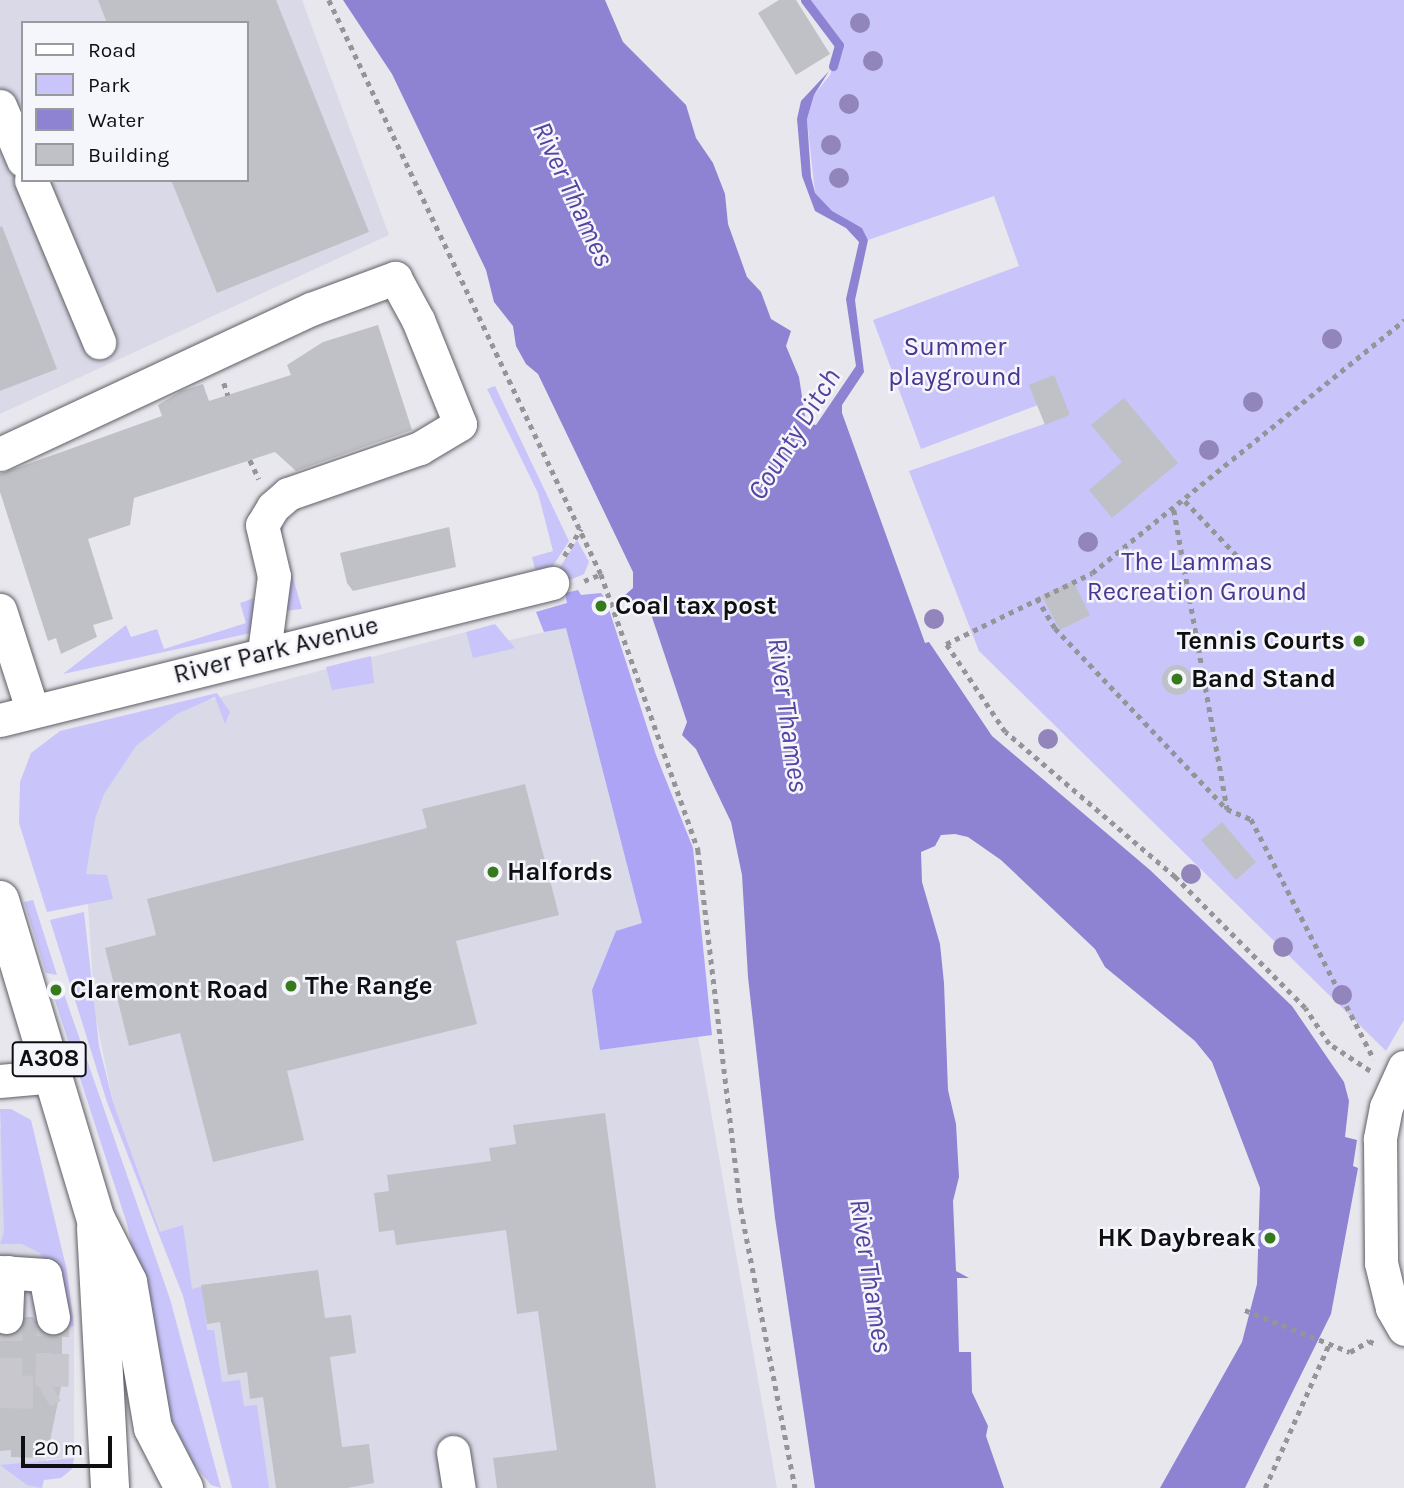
<!DOCTYPE html>
<html>
<head>
<meta charset="utf-8">
<style>
	body { margin:0 }
	#map { position:relative; width:1404px; height:1488px; overflow:hidden; background:#e8e7ee; font-family:Karla,sans-serif }
	div>[style] { position:absolute }
	[style*='--x'] { left:calc(var(--x)*1px); top:calc(var(--y)*1px); width:calc(var(--w)*1px); rotate:calc(var(--a)*1deg) }
	.built>* { inset:0; background:#dad9e7 }
	.green>* { inset:0; background:#c9c4fa }
	.forest>* { inset:0; background:#ada4f6 }
	.water>* { inset:0; background:#8d83d2 }
	.stream>* { height:9px; margin:-4.5px; padding:0 4.5px; transform-origin:4.5px; border-radius:4.5px; background:#8d83d2 }
	.building>* { inset:0; background:#c0c0c7 }
	.round { border-radius:50% }
	.minor-tunnel>* { height:33px; margin-top:-16.5px; transform-origin:0; background:repeating-linear-gradient(90deg,#c7c7cd 0 33px,transparent 0 50px) }
	.path>* { height:4.5px; margin-top:-2.25px; transform-origin:0; background:repeating-linear-gradient(90deg,#949499 0 5px,transparent 0 10px) }
	.roads { filter:drop-shadow(0 0 2px #5f5f65) drop-shadow(0 0 2px #5f5f65) }
	.minor>* { height:33px; margin:-16.5px; padding:0 16.5px; transform-origin:16.5px; border-radius:16.5px; background:#fff }
	.major>* { height:38px; margin:-19px; padding:0 19px; transform-origin:19px; border-radius:19px; background:#fff }
	.trees>* { width:20px; height:20px; margin:-10px; border-radius:50%; background:#9185bb }
	.dots>* { width:19px; height:19px; translate:-50% -50%; box-sizing:border-box; border:4px solid #f5f5fc; border-radius:50% }
	span { translate:-50% -50%; white-space:nowrap; text-align:center; line-height:1.15; -webkit-text-stroke:5px #f5f5fc; paint-order:stroke }
	.shield-label span { padding:2px 5px; background:#f5f5fc; border:2px solid; border-radius:5px; -webkit-text-stroke-width:0 }
	.shield-label { font-size:24px; color:#0f0f11; font-weight:700 }
	.park-label { font-size:26px; color:#4a3592 }
	.poi-label { font-size:26px; color:#0f0f11; font-weight:700 }
	.left { translate:0 -50%; text-align:left }
	.right { translate:-100% -50%; text-align:right }
	.street-label { font-size:26px; color:#0f0f11 }
	.water-label { font-size:28px; color:#5642a1; font-style:italic }
	.legend { position:absolute; left:21px; top:21px; width:228px; height:161px; box-sizing:border-box; background:#f5f5fc; border:2px solid #99999e; margin:0; padding:9px 12px; list-style:none; font-size:21px; color:#0f0f11 }
	.legend li { display:flex; align-items:center; gap:14px; height:35px }
	.legend b { width:35px; border:2px solid #99999e }
	.scale { position:absolute; left:21px; top:1436px; width:91px; height:32px; box-sizing:border-box; border:4px solid #0f0f11; border-top:0; padding-left:9px; font-size:21px; line-height:24px; white-space:nowrap; color:#0f0f11; -webkit-text-stroke:5px #f5f5fc; paint-order:stroke }
</style>
</head>
<body>
<div id="map">
	<div class="built">
		<div style="clip-path:polygon(evenodd,0 0,302px 0,389px 235px,0 414px,0 0,23px 23px,247px 23px,247px 180px,23px 180px,23px 23px)"></div>
		<div style="clip-path:polygon(566px 627px,642px 923px,600px 1050px,698px 1037px,777px 1488px,265px 1488px,160px 1232px,113px 1102px,95px 1014px,86px 874px,47px 743px,466px 632px,471px 649px)"></div>
		<div style="clip-path:polygon(0 1128px,9px 1134px,74px 1326px,74px 1458px,46px 1459px,42px 1488px,0 1488px)"></div>
	</div>
	<div class="green">
		<div style="clip-path:polygon(806px 0,1404px 0,1404px 1020px,1386px 1051px,979px 651px,909px 471px,1070px 415px,1038px 405px,921px 449px,873px 320px,1019px 266px,994px 196px,868px 240px,862px 228px,830px 211px,815px 193px,807px 119px,814px 95px,830px 75px,839px 45px)"></div>
		<div style="clip-path:polygon(495px 386px,569px 541px,551px 569px,536px 573px,532px 557px,553px 551px,538px 493px,487px 389px)"></div>
		<div style="clip-path:polygon(283px 520px,282px 540px,302px 609px,285px 611px,278px 531px)"></div>
		<div style="clip-path:polygon(577px 540px,589px 562px,584px 574px,563px 583px,559px 569px)"></div>
		<div style="clip-path:polygon(254px 598px,251px 633px,63px 674px,126px 625px,131px 637px,157px 629px,164px 649px,246px 623px,240px 603px)"></div>
		<div style="clip-path:polygon(495px 624px,515px 648px,473px 658px,466px 632px)"></div>
		<div style="clip-path:polygon(371px 656px,374px 683px,332px 690px,326px 667px)"></div>
		<div style="clip-path:polygon(217px 693px,230px 712px,225px 724px,215px 697px,177px 714px,136px 746px,104px 794px,95px 819px,86px 874px,107px 875px,113px 899px,47px 912px,19px 823px,20px 782px,31px 753px,60px 731px)"></div>
		<div style="clip-path:polygon(33px 900px,57px 975px,46px 973px,24px 902px)"></div>
		<div style="clip-path:polygon(84px 912px,99px 1046px,113px 1102px,160px 1232px,183px 1225px,192px 1289px,215px 1283px,203px 1296px,207px 1330px,214px 1330px,222px 1382px,240px 1380px,244px 1406px,257px 1405px,269px 1488px,232px 1488px,183px 1296px,107px 1102px,50px 920px)"></div>
		<div style="clip-path:polygon(62px 988px,170px 1299px,221px 1488px,211px 1485px,193px 1463px,170px 1417px,127px 1224px,53px 994px)"></div>
		<div style="clip-path:polygon(0 1109px,11px 1109px,31px 1120px,67px 1271px,74px 1326px,70px 1327px,40px 1253px,22px 1244px,0 1244px,4px 1232px)"></div>
		<div style="clip-path:polygon(74px 1458px,72px 1469px,61px 1478px,44px 1480px,42px 1488px,27px 1485px,0 1465px)"></div>
	</div>
	<div class="forest">
		<div style="clip-path:polygon(578px 590px,581px 595px,601px 593px,606px 600px,656px 755px,693px 848px,712px 1035px,600px 1050px,592px 990px,616px 931px,642px 923px,566px 628px,544px 632px,536px 612px,567px 603px,565px 593px)"></div>
	</div>
	<div class="water">
		<div style="clip-path:polygon(343px 0,605px 0,623px 42px,686px 105px,696px 138px,713px 163px,725px 194px,728px 224px,747px 277px,761px 292px,771px 319px,791px 331px,786px 346px,799px 377px,806px 423px,816px 425px,856px 366px,846px 299px,859px 242px,846px 228px,815px 211px,802px 176px,797px 119px,801px 101px,830px 70px,837px 48px,801px 0,822px 16px,839px 45px,839px 55px,814px 95px,807px 119px,811px 177px,815px 193px,832px 211px,862px 228px,868px 240px,855px 300px,864px 372px,842px 405px,842px 413px,925px 643px,929px 642px,992px 736px,1150px 870px,1292px 1006px,1344px 1082px,1349px 1101px,1345px 1137px,1357px 1140px,1353px 1166px,1358px 1168px,1331px 1314px,1245px 1488px,1160px 1488px,1242px 1342px,1257px 1284px,1260px 1188px,1212px 1062px,1195px 1041px,1105px 967px,1095px 949px,1001px 860px,968px 837px,955px 834px,941px 835px,935px 846px,921px 852px,922px 882px,940px 944px,944px 983px,948px 1090px,956px 1124px,959px 1177px,953px 1201px,956px 1271px,969px 1278px,957px 1278px,959px 1352px,971px 1352px,972px 1392px,988px 1426px,986px 1436px,1004px 1488px,815px 1488px,775px 1218px,748px 977px,742px 875px,731px 822px,696px 749px,682px 735px,687px 722px,652px 617px,640px 601px,627px 602px,624px 596px,633px 588px,633px 572px,538px 374px,526px 364px,516px 346px,513px 326px,494px 302px,486px 270px,392px 74px)"></div>
	</div>
	<div class="stream">
		<div style="--x:805;--y:0;--w:56;--a:52.9"></div>
		<div style="--x:839;--y:45;--w:22;--a:106"></div>
	</div>
	<div class="building">
		<div style="clip-path:polygon(98px 0,276px 0,369px 232px,217px 293px,171px 180px,247px 180px,247px 23px,107px 23px)"></div>
		<div style="clip-path:polygon(779px 0,796px 0,830px 54px,796px 75px,758px 13px)"></div>
		<div style="clip-path:polygon(2px 226px,57px 369px,0 391px,0 227px)"></div>
		<div style="clip-path:polygon(378px 325px,412px 430px,296px 471px,275px 452px,134px 498px,130px 525px,88px 539px,113px 619px,93px 625px,97px 637px,61px 654px,56px 638px,48px 641px,0 492px,0 474px,162px 416px,158px 405px,181px 391px,203px 384px,209px 401px,291px 375px,287px 365px,323px 342px)"></div>
		<div style="clip-path:polygon(1054px 375px,1070px 415px,1045px 425px,1029px 385px)"></div>
		<div style="clip-path:polygon(1124px 398px,1178px 463px,1112px 518px,1089px 490px,1122px 462px,1091px 425px)"></div>
		<div style="clip-path:polygon(449px 527px,456px 567px,353px 591px,347px 583px,340px 553px)"></div>
		<div style="clip-path:polygon(1073px 581px,1090px 615px,1060px 630px,1042px 596px)"></div>
		<div class="round" style="left:1162px;top:665px;width:30px;height:30px"></div>
		<div style="clip-path:polygon(525px 784px,559px 915px,456px 941px,477px 1024px,287px 1071px,304px 1140px,213px 1162px,180px 1033px,129px 1046px,105px 948px,156px 935px,147px 899px,427px 828px,422px 809px)"></div>
		<div style="clip-path:polygon(1222px 822px,1256px 862px,1236px 880px,1201px 840px)"></div>
		<div style="clip-path:polygon(605px 1113px,656px 1488px,497px 1488px,493px 1458px,557px 1450px,538px 1311px,517px 1314px,506px 1230px,396px 1245px,394px 1230px,379px 1232px,374px 1193px,389px 1191px,387px 1175px,491px 1161px,489px 1148px,516px 1144px,513px 1125px)"></div>
		<div style="clip-path:polygon(318px 1270px,325px 1318px,351px 1315px,356px 1353px,330px 1357px,342px 1447px,369px 1444px,374px 1483px,347px 1488px,276px 1488px,263px 1397px,250px 1399px,247px 1372px,228px 1375px,220px 1322px,207px 1324px,201px 1285px)"></div>
		<div style="clip-path:polygon(25px 1317px,33px 1317px,46px 1335px,62px 1333px,62px 1382px,50px 1441px,42px 1440px,42px 1458px,11px 1457px,11px 1450px,0 1451px,0 1335px,15px 1334px)"></div>
	</div>
	<div class="minor-tunnel">
		<div style="--x:0;--y:1391;--w:42;--a:1.4"></div>
		<div style="--x:42;--y:1392;--w:12;--a:-31"></div>
		<div style="--x:52;--y:1386;--w:69;--a:-89.2"></div>
		<div style="--x:6;--y:1391;--w:74;--a:-90"></div>
	</div>
	<div class="path">
		<div style="--x:329;--y:0;--w:635;--a:64.65"></div>
		<div style="--x:601;--y:574;--w:293;--a:70.6"></div>
		<div style="--x:698;--y:850;--w:362;--a:83.2"></div>
		<div style="--x:741;--y:1209;--w:284;--a:79"></div>
		<div style="--x:224;--y:383;--w:13;--a:72"></div>
		<div style="--x:250;--y:460;--w:21;--a:65"></div>
		<div style="--x:1185;--y:501;--w:86;--a:46.4"></div>
		<div style="--x:1174;--y:510;--w:304;--a:79.9"></div>
		<div style="--x:564;--y:556;--w:32;--a:-58"></div>
		<div style="--x:584;--y:581;--w:18;--a:-22"></div>
		<div style="--x:1037;--y:598;--w:35;--a:59"></div>
		<div style="--x:1055;--y:628;--w:250;--a:46.5"></div>
		<div style="--x:1227;--y:809;--w:26;--a:23"></div>
		<div style="--x:1251;--y:819;--w:270;--a:62.9"></div>
		<div style="--x:1370;--y:1071;--w:49;--a:-146.6"></div>
		<div style="--x:1329;--y:1044;--w:43;--a:-123.7"></div>
		<div style="--x:1305;--y:1008;--w:185;--a:-134.8"></div>
		<div style="--x:1175;--y:877;--w:223;--a:-139.5"></div>
		<div style="--x:1005;--y:732;--w:106;--a:-123.8"></div>
		<div style="--x:946;--y:644;--w:162;--a:-25.9"></div>
		<div style="--x:1092;--y:573;--w:402;--a:-39"></div>
		<div style="--x:1245;--y:1310;--w:113;--a:21.8"></div>
		<div style="--x:1350;--y:1352;--w:22;--a:-30"></div>
		<div style="--x:1369;--y:1341;--w:8;--a:23"></div>
		<div style="--x:1265;--y:1488;--w:158;--a:-66"></div>
	</div>
	<div class="roads">
		<div class="minor">
			<div style="--x:0;--y:106;--w:59;--a:66.9"></div>
			<div style="--x:31;--y:180;--w:176;--a:67.2"></div>
			<div style="--x:0;--y:454;--w:343;--a:-25"></div>
			<div style="--x:311;--y:309;--w:90;--a:-20.3"></div>
			<div style="--x:395;--y:278;--w:48;--a:61.3"></div>
			<div style="--x:418;--y:320;--w:112;--a:68"></div>
			<div style="--x:460;--y:424;--w:47;--a:149"></div>
			<div style="--x:420;--y:448;--w:140;--a:160.8"></div>
			<div style="--x:288;--y:494;--w:20;--a:139"></div>
			<div style="--x:273;--y:507;--w:21;--a:121"></div>
			<div style="--x:262;--y:525;--w:52;--a:76.8"></div>
			<div style="--x:274;--y:576;--w:77;--a:97.5"></div>
			<div style="--x:0;--y:610;--w:104;--a:72.1"></div>
			<div style="--x:0;--y:720;--w:569;--a:-13.94"></div>
			<div style="--x:1404;--y:1067;--w:44;--a:114.2"></div>
			<div style="--x:1386;--y:1107;--w:33;--a:101"></div>
			<div style="--x:1380;--y:1139;--w:124;--a:89.5"></div>
			<div style="--x:1381;--y:1263;--w:46;--a:76.3"></div>
			<div style="--x:1392;--y:1308;--w:24;--a:60"></div>
			<div style="--x:0;--y:1081;--w:55;--a:-5.2"></div>
			<div style="--x:0;--y:1272;--w:45;--a:3.8"></div>
			<div style="--x:45;--y:1275;--w:43;--a:79.2"></div>
			<div style="--x:6;--y:1317;--w:45;--a:-87.5"></div>
			<div style="--x:453;--y:1452;--w:36;--a:81"></div>
		</div>
		<div class="major">
			<div style="--x:0;--y:900;--w:333;--a:73.3"></div>
			<div style="--x:96;--y:1219;--w:71;--a:63.1"></div>
			<div style="--x:128;--y:1282;--w:148;--a:80.3"></div>
			<div style="--x:153;--y:1428;--w:68;--a:62.7"></div>
			<div style="--x:96;--y:1228;--w:260;--a:86.9"></div>
		</div>
	</div>
	<div class="trees">
		<div style="left:860px;top:23px"></div>
		<div style="left:873px;top:61px"></div>
		<div style="left:849px;top:104px"></div>
		<div style="left:831px;top:145px"></div>
		<div style="left:839px;top:178px"></div>
		<div style="left:1332px;top:339px"></div>
		<div style="left:1253px;top:402px"></div>
		<div style="left:1209px;top:450px"></div>
		<div style="left:1088px;top:542px"></div>
		<div style="left:934px;top:619px"></div>
		<div style="left:1048px;top:739px"></div>
		<div style="left:1191px;top:874px"></div>
		<div style="left:1283px;top:947px"></div>
		<div style="left:1342px;top:995px"></div>
	</div>
	<div class="dots">
		<div style="left:601px;top:606px;background:#367a1b"></div>
		<div style="left:1359px;top:641px;background:#367a1b"></div>
		<div style="left:1177px;top:679px;background:#367a1b"></div>
		<div style="left:493px;top:872px;background:#367a1b"></div>
		<div style="left:291px;top:986px;background:#367a1b"></div>
		<div style="left:56px;top:990px;background:#367a1b"></div>
		<div style="left:1270px;top:1238px;background:#367a1b"></div>
	</div>
	<div class="shield-label">
		<span style="left:49px;top:1059px">A308</span>
	</div>
	<div class="park-label">
		<span style="left:955px;top:362px">Summer<br>playground</span>
		<span style="left:1197px;top:577px">The Lammas<br>Recreation Ground</span>
	</div>
	<div class="poi-label">
		<span class="left" style="left:615px;top:606px">Coal tax post</span>
		<span class="right" style="left:1345px;top:641px">Tennis Courts</span>
		<span class="left" style="left:1191px;top:679px">Band Stand</span>
		<span class="left" style="left:507px;top:872px">Halfords</span>
		<span class="left" style="left:305px;top:986px">The Range</span>
		<span class="left" style="left:70px;top:990px">Claremont Road</span>
		<span class="right" style="left:1256px;top:1238px">HK Daybreak</span>
	</div>
	<div class="street-label">
		<span style="left:276px;top:650px;rotate:-14deg">River Park Avenue</span>
	</div>
	<div class="water-label">
		<span style="left:573px;top:194px;rotate:65deg">River Thames</span>
		<span style="left:794px;top:434px;rotate:-58deg">County Ditch</span>
		<span style="left:788px;top:715px;rotate:82deg">River Thames</span>
		<span style="left:871px;top:1276px;rotate:81deg">River Thames</span>
	</div>
	<ul class="legend">
	<li><b style="height:9px;background:#fff"></b>Road</li>
	<li><b style="height:19px;background:#c9c4fa"></b>Park</li>
	<li><b style="height:19px;background:#8d83d2"></b>Water</li>
	<li><b style="height:19px;background:#c0c0c7"></b>Building</li>
	</ul>
	<div class="scale">20 m</div>
</div>
</body>
</html>
